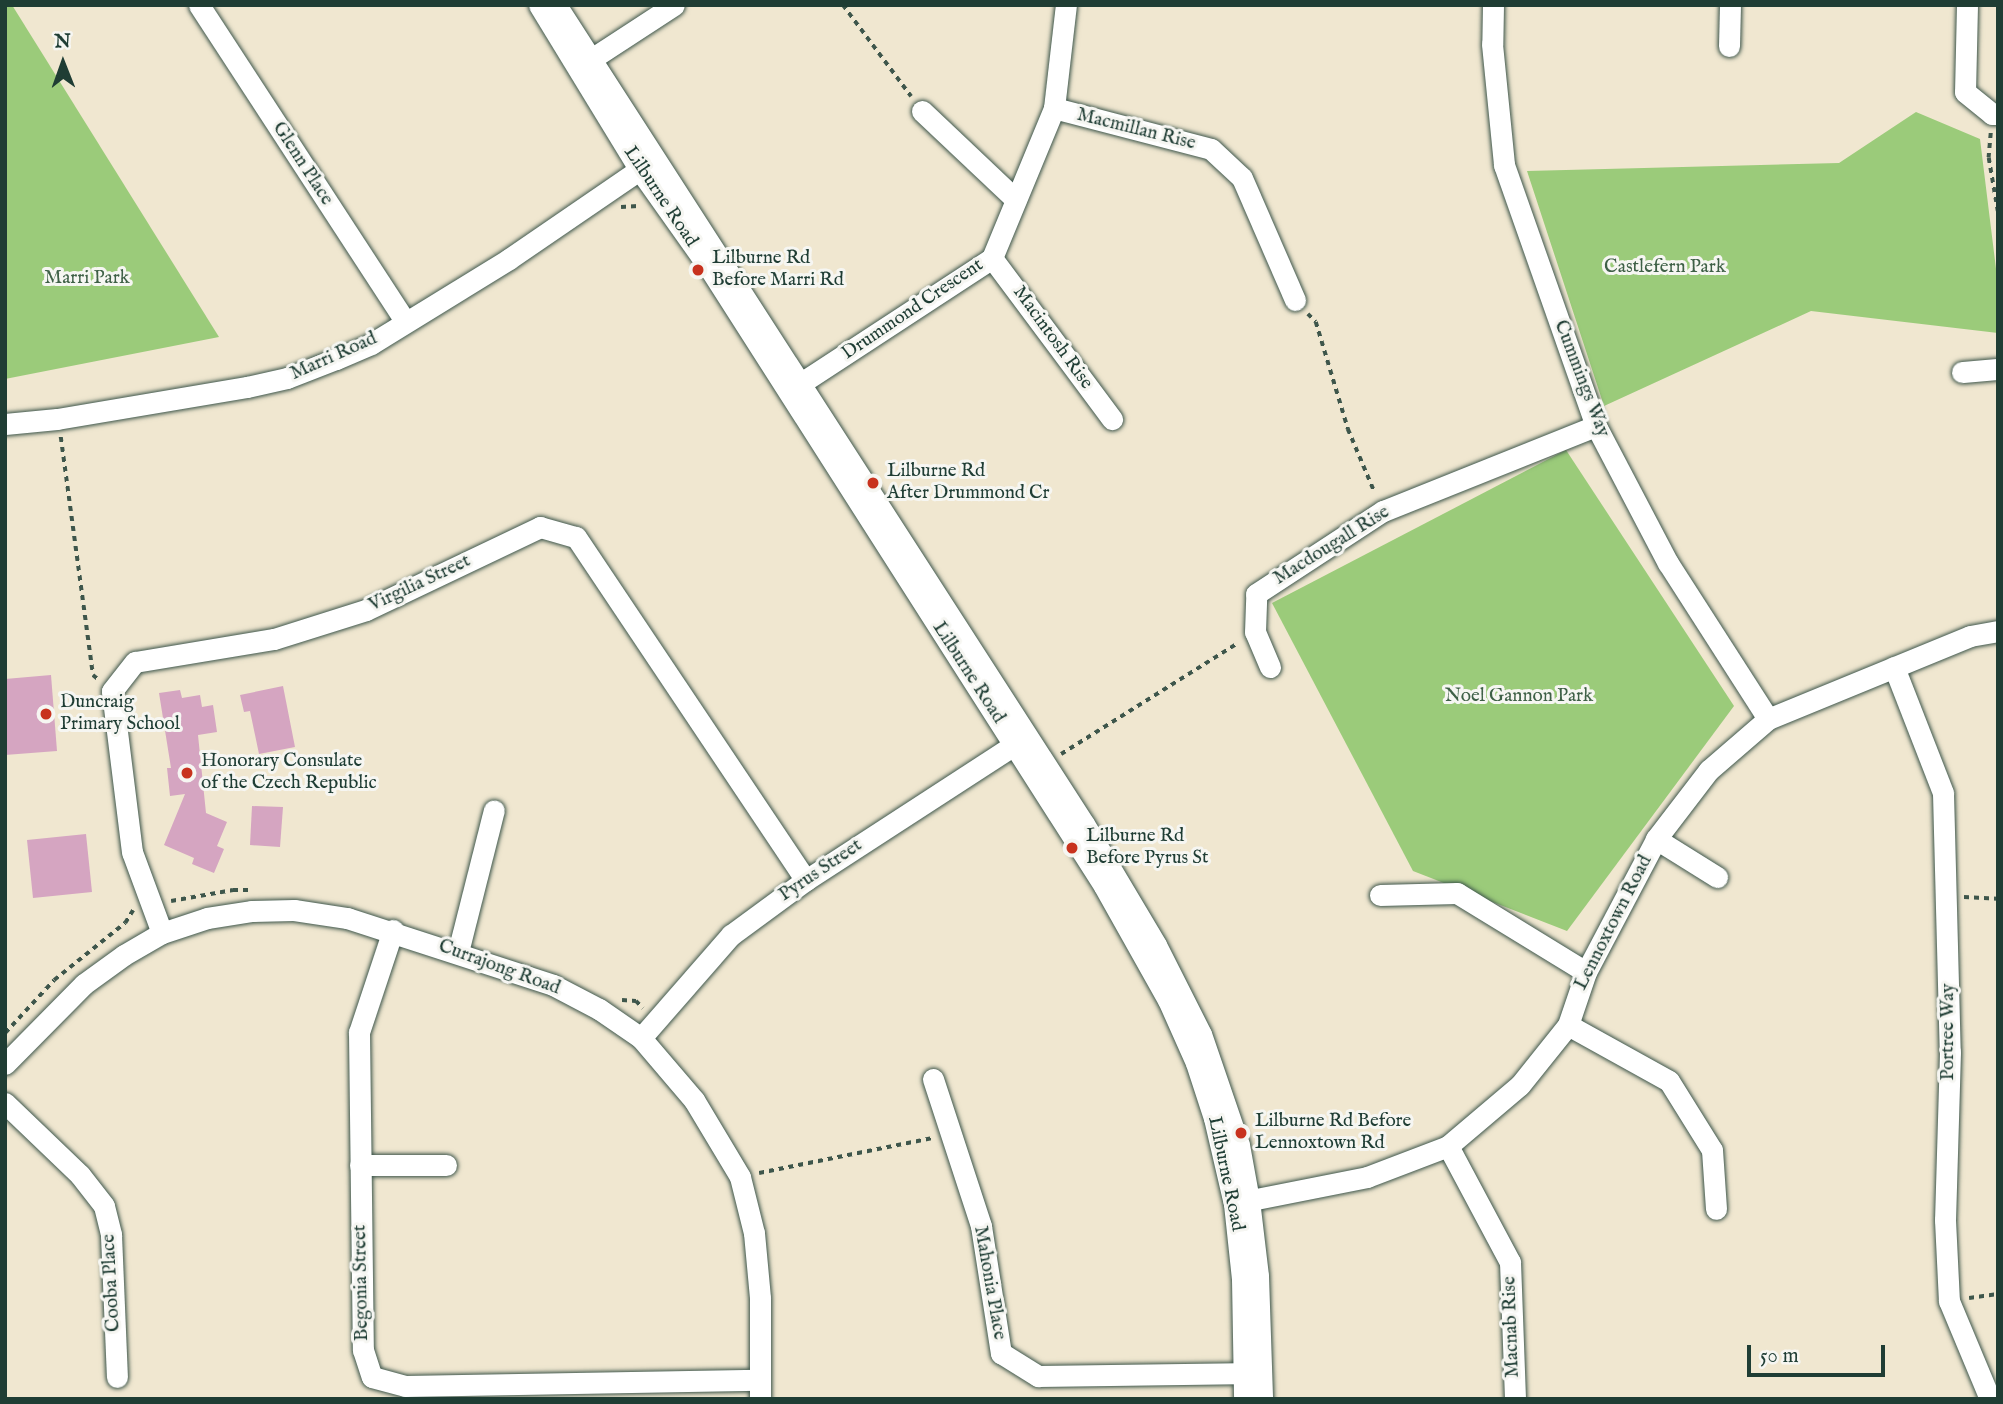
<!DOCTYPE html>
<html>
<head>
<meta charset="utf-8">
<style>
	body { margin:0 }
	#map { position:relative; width:2003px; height:1404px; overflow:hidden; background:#f0e7d0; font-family:"IM FELL English",serif }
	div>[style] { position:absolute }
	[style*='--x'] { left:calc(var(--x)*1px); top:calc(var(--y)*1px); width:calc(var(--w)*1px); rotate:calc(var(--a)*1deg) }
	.green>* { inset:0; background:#9bcb7a }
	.building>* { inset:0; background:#d5a5c1 }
	.path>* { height:3.5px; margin-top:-1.75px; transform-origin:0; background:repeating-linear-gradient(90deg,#3e564b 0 5px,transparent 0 10px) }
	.roads { filter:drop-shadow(0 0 2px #3e564b) drop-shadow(0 0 2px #3e564b) }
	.minor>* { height:21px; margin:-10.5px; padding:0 10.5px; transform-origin:10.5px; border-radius:10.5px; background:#fff }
	.dots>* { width:19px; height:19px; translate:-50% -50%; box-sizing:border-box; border:4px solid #f6f6f2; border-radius:50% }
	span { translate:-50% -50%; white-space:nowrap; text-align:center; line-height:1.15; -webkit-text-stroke:6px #f6f6f2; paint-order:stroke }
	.street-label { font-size:19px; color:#1f3d34 }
	.poi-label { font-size:19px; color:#1f3d34 }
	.left { translate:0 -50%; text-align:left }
	.park-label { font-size:19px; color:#3e6046 }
	.frame { position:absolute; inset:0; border:7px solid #1f3d34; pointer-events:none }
	.north { position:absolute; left:28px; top:28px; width:70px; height:70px; -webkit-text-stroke:5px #f6f6f2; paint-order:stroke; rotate:359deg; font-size:19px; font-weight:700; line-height:28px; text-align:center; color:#1f3d34 }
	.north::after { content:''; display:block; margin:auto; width:24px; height:32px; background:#1f3d34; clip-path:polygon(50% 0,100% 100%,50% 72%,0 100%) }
	.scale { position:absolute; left:1747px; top:1345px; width:138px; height:32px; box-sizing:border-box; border:4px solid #1f3d34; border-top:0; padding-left:9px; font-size:21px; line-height:24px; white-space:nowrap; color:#1f3d34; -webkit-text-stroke:5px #f6f6f2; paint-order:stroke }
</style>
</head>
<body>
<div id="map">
	<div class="green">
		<div style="clip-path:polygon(5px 5px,12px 5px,219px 337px,5px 379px)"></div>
		<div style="clip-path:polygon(1916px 112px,1980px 139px,1998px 285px,1998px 333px,1811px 311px,1604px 406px,1527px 171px,1839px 163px)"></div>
		<div style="clip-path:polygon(1566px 450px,1734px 706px,1567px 931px,1413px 871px,1272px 603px)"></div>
	</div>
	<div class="building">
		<div style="clip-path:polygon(51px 675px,57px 751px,5px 755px,5px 679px)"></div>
		<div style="clip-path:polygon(283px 686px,295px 747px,259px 754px,250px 711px,244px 712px,240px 695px)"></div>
		<div style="clip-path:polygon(180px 690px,182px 698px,200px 695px,202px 707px,213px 705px,217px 732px,198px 735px,206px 813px,227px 822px,217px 846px,224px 849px,214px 873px,192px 864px,194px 858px,164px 845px,185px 794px,170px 796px,167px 768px,171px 768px,159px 693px)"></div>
		<div style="clip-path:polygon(252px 806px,283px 807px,280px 847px,250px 845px)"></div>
		<div style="clip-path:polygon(86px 834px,92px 892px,33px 898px,27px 840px)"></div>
	</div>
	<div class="path">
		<div style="--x:843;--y:5;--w:114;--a:53.2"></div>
		<div style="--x:1991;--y:133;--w:25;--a:95"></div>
		<div style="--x:1989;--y:158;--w:54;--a:80.4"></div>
		<div style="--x:621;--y:207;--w:17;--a:-3"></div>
		<div style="--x:1308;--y:314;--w:11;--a:45"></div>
		<div style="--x:1316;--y:322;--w:112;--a:73.3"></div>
		<div style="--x:1348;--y:429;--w:69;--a:67.1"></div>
		<div style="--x:61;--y:437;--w:240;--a:82.3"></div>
		<div style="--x:93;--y:675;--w:8;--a:40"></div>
		<div style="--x:1061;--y:754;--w:209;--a:-32.1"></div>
		<div style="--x:1964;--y:897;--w:34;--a:3"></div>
		<div style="--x:171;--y:901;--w:63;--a:-10.1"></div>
		<div style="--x:233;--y:890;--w:20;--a:0"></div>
		<div style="--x:622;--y:1000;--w:14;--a:4"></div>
		<div style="--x:636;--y:1001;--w:10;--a:45"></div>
		<div style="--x:5;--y:1033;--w:72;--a:-47.2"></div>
		<div style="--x:54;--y:980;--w:91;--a:-38.8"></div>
		<div style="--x:125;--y:923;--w:15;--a:-58"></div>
		<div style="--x:759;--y:1173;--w:177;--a:-11.4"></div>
		<div style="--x:1969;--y:1298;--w:29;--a:-8"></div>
	</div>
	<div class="roads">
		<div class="minor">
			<div style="--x:199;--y:5;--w:377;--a:56.9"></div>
			<div style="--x:539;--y:5;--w:192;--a:58.6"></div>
			<div style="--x:639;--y:169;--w:123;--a:54.6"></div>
			<div style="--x:710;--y:269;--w:732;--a:57.44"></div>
			<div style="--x:1104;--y:886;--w:131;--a:60.7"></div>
			<div style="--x:1168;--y:1000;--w:69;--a:66"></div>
			<div style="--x:1196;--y:1063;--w:58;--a:71.9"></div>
			<div style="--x:1214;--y:1118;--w:88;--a:76.9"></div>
			<div style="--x:1234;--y:1204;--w:75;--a:83.9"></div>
			<div style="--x:1242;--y:1279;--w:120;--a:89"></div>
			<div style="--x:556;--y:5;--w:974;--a:57.19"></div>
			<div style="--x:1084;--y:824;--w:141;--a:59.2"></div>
			<div style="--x:1156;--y:945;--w:100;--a:63.2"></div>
			<div style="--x:1201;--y:1034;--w:117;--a:71.1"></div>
			<div style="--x:1239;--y:1145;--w:56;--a:79.7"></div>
			<div style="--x:1249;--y:1200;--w:77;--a:83.2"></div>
			<div style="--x:1258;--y:1276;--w:123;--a:88.1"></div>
			<div style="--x:1493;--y:5;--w:39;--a:91"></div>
			<div style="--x:1492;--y:44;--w:122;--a:84.3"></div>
			<div style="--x:1504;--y:165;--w:277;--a:70.6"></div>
			<div style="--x:1596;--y:426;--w:155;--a:62.3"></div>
			<div style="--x:1668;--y:563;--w:185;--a:57.3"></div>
			<div style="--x:1967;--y:5;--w:87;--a:91.3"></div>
			<div style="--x:1965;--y:92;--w:35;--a:39"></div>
			<div style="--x:1992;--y:114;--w:6;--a:0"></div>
			<div style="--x:1729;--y:46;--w:41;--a:-88.6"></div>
			<div style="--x:579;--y:67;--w:113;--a:-33.1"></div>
			<div style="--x:1054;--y:108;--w:162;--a:14.6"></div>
			<div style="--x:1211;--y:149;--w:42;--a:43.1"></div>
			<div style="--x:1242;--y:178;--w:133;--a:66.5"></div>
			<div style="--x:922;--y:111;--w:129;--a:43.4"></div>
			<div style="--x:992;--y:258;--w:201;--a:53.3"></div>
			<div style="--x:1962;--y:372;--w:36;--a:-5"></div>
			<div style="--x:789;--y:391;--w:243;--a:-33.2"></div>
			<div style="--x:992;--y:258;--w:162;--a:-67.5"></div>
			<div style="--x:1054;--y:108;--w:104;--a:-83.4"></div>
			<div style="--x:5;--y:424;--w:52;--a:-5.5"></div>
			<div style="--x:57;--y:419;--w:193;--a:-9.6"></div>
			<div style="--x:247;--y:387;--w:41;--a:-12.7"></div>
			<div style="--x:287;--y:378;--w:53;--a:-21.2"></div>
			<div style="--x:336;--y:359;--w:38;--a:-23"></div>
			<div style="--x:371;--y:344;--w:162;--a:-31.6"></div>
			<div style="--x:509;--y:259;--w:170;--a:-34.4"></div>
			<div style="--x:1270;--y:667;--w:38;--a:-113"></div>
			<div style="--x:1255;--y:632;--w:38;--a:-88"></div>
			<div style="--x:1256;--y:594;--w:152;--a:-33.2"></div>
			<div style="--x:1383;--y:511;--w:229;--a:-21.8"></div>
			<div style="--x:1894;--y:667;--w:135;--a:68.7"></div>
			<div style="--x:1943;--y:793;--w:259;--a:88.5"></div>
			<div style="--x:1950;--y:1052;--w:168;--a:91.7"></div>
			<div style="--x:1945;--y:1220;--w:81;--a:87.2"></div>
			<div style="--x:1949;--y:1301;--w:106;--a:67.3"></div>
			<div style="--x:1656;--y:839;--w:72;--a:31.9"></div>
			<div style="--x:1380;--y:895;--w:77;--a:-1.5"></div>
			<div style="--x:1457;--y:893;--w:151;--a:31.5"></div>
			<div style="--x:393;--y:930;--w:108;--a:108.4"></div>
			<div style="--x:359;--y:1032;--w:318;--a:89.3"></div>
			<div style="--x:363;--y:1350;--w:28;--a:72"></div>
			<div style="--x:372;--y:1377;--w:34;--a:15"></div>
			<div style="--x:405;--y:1386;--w:354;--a:-1"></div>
			<div style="--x:162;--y:933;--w:86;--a:-110.3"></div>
			<div style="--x:132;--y:852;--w:162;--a:-97.1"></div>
			<div style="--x:112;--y:691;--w:37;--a:-52"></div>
			<div style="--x:135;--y:662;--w:141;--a:-9.4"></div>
			<div style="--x:274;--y:639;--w:96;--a:-17.5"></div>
			<div style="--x:366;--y:610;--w:193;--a:-25.5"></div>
			<div style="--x:540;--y:527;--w:37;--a:16"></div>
			<div style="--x:576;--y:537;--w:413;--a:56.2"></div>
			<div style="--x:458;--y:952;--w:146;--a:-75.8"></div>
			<div style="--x:1568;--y:1025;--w:115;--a:29"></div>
			<div style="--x:1669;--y:1081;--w:81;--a:58.1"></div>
			<div style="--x:1712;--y:1150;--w:59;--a:86.1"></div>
			<div style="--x:641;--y:1038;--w:137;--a:-48.9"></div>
			<div style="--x:731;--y:935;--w:93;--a:-36.3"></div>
			<div style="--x:806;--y:880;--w:262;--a:-33"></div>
			<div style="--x:5;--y:1064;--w:112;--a:-45.4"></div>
			<div style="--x:84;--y:984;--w:49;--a:-35.9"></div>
			<div style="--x:124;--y:955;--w:44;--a:-30.1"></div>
			<div style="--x:162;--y:933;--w:47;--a:-18.4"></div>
			<div style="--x:207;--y:918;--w:46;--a:-8.8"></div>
			<div style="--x:252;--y:911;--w:42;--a:-1.4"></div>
			<div style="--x:294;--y:910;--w:54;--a:8.6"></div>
			<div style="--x:347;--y:918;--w:217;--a:18"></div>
			<div style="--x:553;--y:985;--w:52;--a:27.6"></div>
			<div style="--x:599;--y:1009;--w:51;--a:34.6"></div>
			<div style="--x:641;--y:1038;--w:82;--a:49.5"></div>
			<div style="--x:694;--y:1100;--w:90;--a:59.1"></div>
			<div style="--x:740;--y:1177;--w:58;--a:76"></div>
			<div style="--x:754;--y:1233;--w:65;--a:84.7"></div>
			<div style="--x:760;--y:1298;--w:101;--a:90"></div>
			<div style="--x:933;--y:1079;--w:155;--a:71.9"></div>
			<div style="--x:981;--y:1226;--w:129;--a:81.1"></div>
			<div style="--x:1001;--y:1353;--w:44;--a:31.9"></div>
			<div style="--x:1038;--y:1376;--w:218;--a:-0.8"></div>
			<div style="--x:5;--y:1103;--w:104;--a:43.8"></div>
			<div style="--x:80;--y:1175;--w:39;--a:52"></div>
			<div style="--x:104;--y:1206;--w:30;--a:76"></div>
			<div style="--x:111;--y:1235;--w:142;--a:87.6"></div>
			<div style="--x:1448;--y:1146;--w:132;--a:61.9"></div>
			<div style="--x:1510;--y:1262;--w:137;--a:87.9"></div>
			<div style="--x:360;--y:1165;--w:86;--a:0"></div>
			<div style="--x:1236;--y:1203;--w:134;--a:-11.2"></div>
			<div style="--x:1367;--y:1177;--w:87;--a:-20.9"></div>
			<div style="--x:1448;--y:1146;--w:94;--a:-40.3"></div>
			<div style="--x:1520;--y:1085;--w:77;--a:-51.3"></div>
			<div style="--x:1568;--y:1025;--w:56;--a:-71.2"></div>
			<div style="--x:1586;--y:972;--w:150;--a:-62.2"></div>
			<div style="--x:1656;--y:839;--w:87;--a:-52.5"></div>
			<div style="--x:1709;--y:770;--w:78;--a:-40.8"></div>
			<div style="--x:1768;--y:719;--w:218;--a:-22.3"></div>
			<div style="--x:1970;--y:636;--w:28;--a:-10"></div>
		</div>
	</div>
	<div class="dots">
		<div style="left:698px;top:270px;background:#c8321e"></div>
		<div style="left:873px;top:483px;background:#c8321e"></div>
		<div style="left:46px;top:714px;background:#c8321e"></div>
		<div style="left:187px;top:773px;background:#c8321e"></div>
		<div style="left:1072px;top:848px;background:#c8321e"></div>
		<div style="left:1241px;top:1133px;background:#c8321e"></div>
	</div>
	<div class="street-label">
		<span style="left:1136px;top:130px;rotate:14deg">Macmillan Rise</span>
		<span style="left:302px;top:164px;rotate:57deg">Glenn Place</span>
		<span style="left:660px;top:197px;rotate:56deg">Lilburne Road</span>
		<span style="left:913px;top:310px;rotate:-34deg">Drummond Crescent</span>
		<span style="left:1052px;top:338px;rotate:54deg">Macintosh Rise</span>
		<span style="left:334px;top:357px;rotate:-24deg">Marri Road</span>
		<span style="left:1581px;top:379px;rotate:69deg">Cummings Way</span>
		<span style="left:1332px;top:546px;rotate:-32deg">Macdougall Rise</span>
		<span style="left:420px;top:584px;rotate:-25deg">Virgilia Street</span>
		<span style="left:968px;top:673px;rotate:57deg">Lilburne Road</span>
		<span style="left:821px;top:871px;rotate:-34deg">Pyrus Street</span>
		<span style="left:1614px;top:923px;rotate:-63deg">Lennoxtown Road</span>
		<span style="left:499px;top:968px;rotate:20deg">Currajong Road</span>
		<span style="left:1949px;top:1032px;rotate:-90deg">Portree Way</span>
		<span style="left:1225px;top:1174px;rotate:78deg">Lilburne Road</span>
		<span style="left:112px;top:1283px;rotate:-93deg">Cooba Place</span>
		<span style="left:362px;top:1283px;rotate:-91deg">Begonia Street</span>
		<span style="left:989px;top:1283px;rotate:80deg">Mahonia Place</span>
		<span style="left:1512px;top:1327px;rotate:-92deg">Macnab Rise</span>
	</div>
	<div class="poi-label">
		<span class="left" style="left:712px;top:270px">Lilburne Rd<br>Before Marri Rd</span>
		<span class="left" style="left:887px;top:483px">Lilburne Rd<br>After Drummond Cr</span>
		<span class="left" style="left:60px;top:714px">Duncraig<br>Primary School</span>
		<span class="left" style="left:201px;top:773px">Honorary Consulate<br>of the Czech Republic</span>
		<span class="left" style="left:1086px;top:848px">Lilburne Rd<br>Before Pyrus St</span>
		<span class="left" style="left:1255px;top:1133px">Lilburne Rd Before<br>Lennoxtown Rd</span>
	</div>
	<div class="park-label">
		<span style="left:1665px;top:268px">Castlefern Park</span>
		<span style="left:87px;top:279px">Marri Park</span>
		<span style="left:1519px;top:697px">Noel Gannon Park</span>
	</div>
	<div class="frame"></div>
	<div class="north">N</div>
	<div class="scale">50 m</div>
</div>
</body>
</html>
